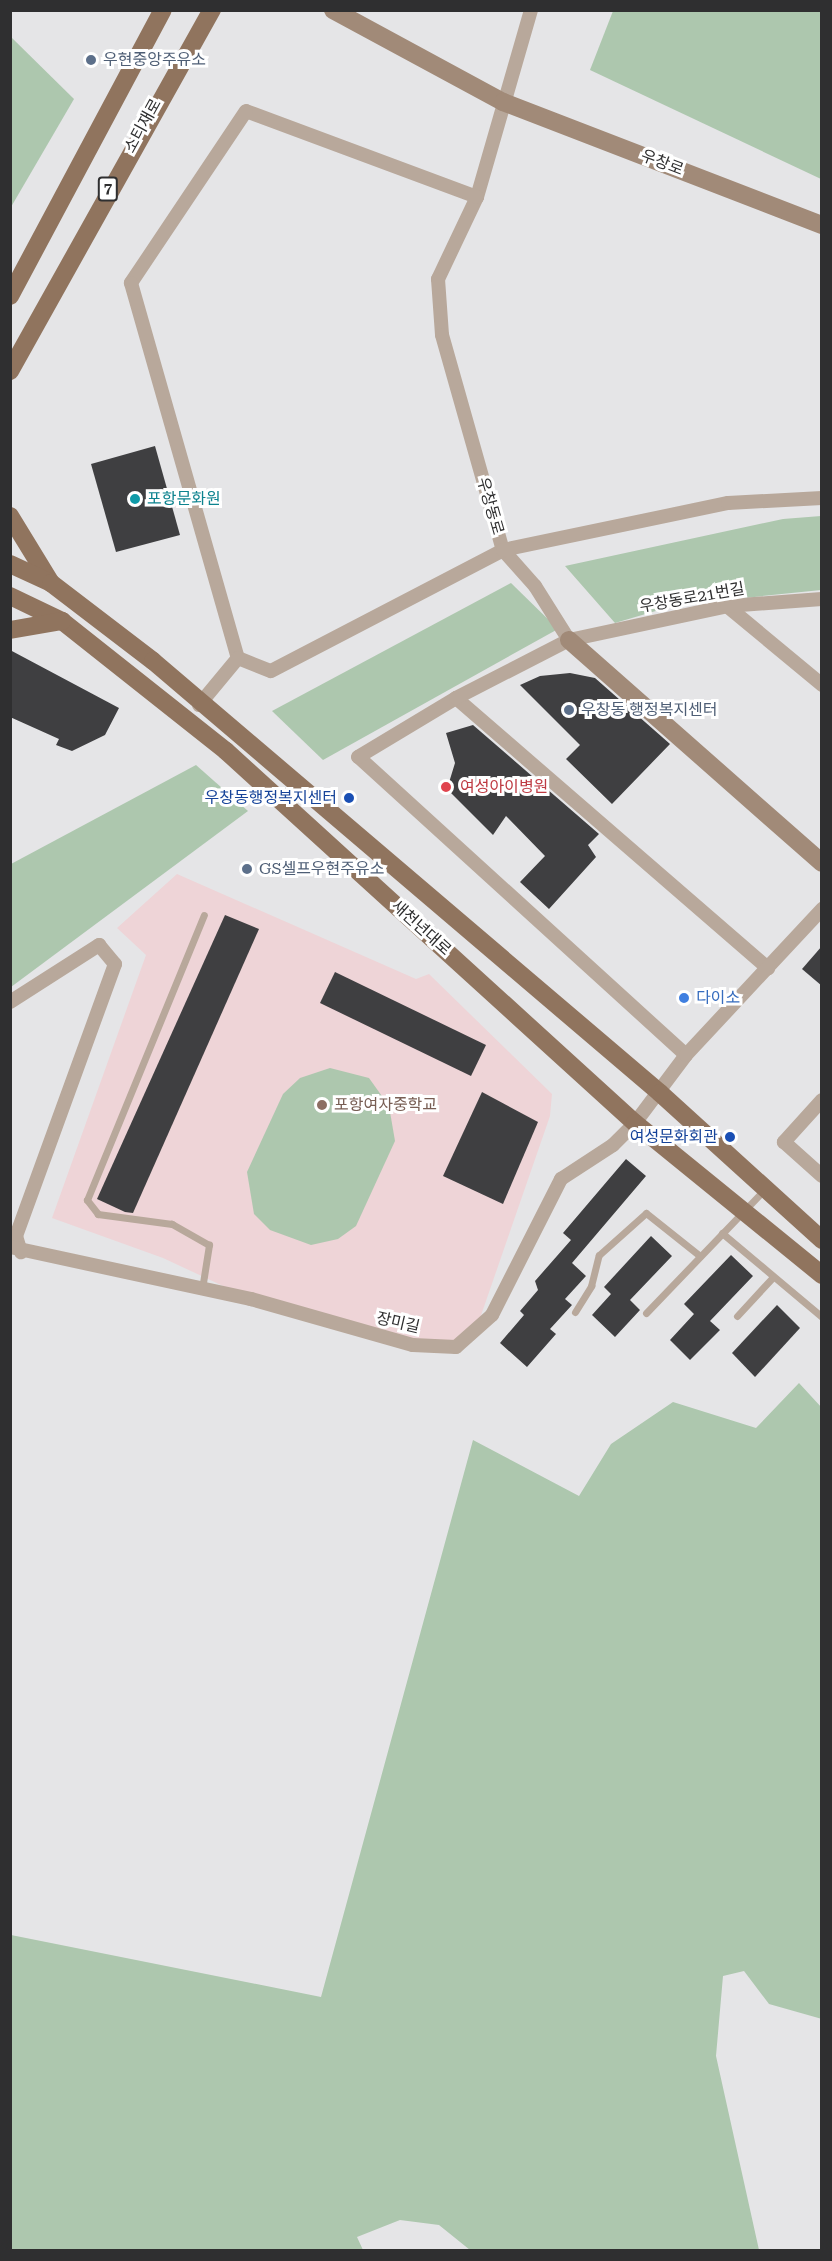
<!DOCTYPE html>
<html>
<head>
<meta charset="utf-8">
<style>
	body { margin:0 }
	#map { position:relative; width:832px; height:2261px; overflow:hidden; background:#e5e5e7; font-family:"Roboto Serif","Noto Sans KR",serif }
	div>[style] { position:absolute }
	[style*='--x'] { left:calc(var(--x)*1px); top:calc(var(--y)*1px); width:calc(var(--w)*1px); rotate:calc(var(--a)*1deg) }
	.education>* { inset:0; background:#eed4d7 }
	.green>* { inset:0; background:#adc7ae }
	.building>* { inset:0; background:#3f3f41 }
	.lane>* { height:7px; margin:-3.5px; padding:0 3.5px; transform-origin:3.5px; border-radius:3.5px; background:#b8a89b }
	.street>* { height:14px; margin:-7px; padding:0 7px; transform-origin:7px; border-radius:7px; background:#b8a89b }
	.secondary>* { height:18px; margin:-9px; padding:0 9px; transform-origin:9px; border-radius:9px; background:#a18a78 }
	.primary>* { height:18px; margin:-9px; padding:0 9px; transform-origin:9px; border-radius:9px; background:#90745e }
	.dots>* { width:16px; height:16px; translate:-50% -50%; box-sizing:border-box; border:3px solid #fff; border-radius:50% }
	span { translate:-50% -50%; white-space:nowrap; text-align:center; line-height:1.15; -webkit-text-stroke:6px #fff; paint-order:stroke }
	.shield-label span { padding:2px 4px; background:#fff; border:2px solid; border-radius:4px; -webkit-text-stroke-width:0 }
	.shield-label { font-size:15px; color:#2f2f30; font-weight:700 }
	.service-label { font-size:16px; color:#4e5e75 }
	.left { translate:0 -50%; text-align:left }
	.street-label { font-size:16px; color:#2f2f30 }
	.culture-label { font-size:16px; color:#0d838f }
	.health-label { font-size:16px; color:#be3a42 }
	.transit-label { font-size:16px; color:#164399 }
	.right { translate:-100% -50%; text-align:right }
	.shop-label { font-size:16px; color:#366cbe }
	.education-label { font-size:16px; color:#785e54 }
	.frame { position:absolute; inset:0; border:12px solid #2f2f30; pointer-events:none }
</style>
</head>
<body>
<div id="map">
	<div class="education">
		<div style="clip-path:polygon(177px 874px,416px 979px,429px 974px,552px 1094px,550px 1116px,478px 1324px,456px 1347px,413px 1345px,251px 1299px,163px 1258px,52px 1218px,146px 955px,117px 928px)"></div>
	</div>
	<div class="green">
		<div style="clip-path:polygon(613px 11px,821px 11px,821px 179px,590px 70px)"></div>
		<div style="clip-path:polygon(11px 37px,74px 99px,11px 207px)"></div>
		<div style="clip-path:polygon(821px 516px,821px 590px,676px 605px,615px 623px,565px 566px,783px 519px)"></div>
		<div style="clip-path:polygon(511px 583px,558px 629px,323px 760px,272px 711px)"></div>
		<div style="clip-path:polygon(196px 765px,248px 811px,11px 987px,11px 864px)"></div>
		<div style="clip-path:polygon(330px 1068px,369px 1078px,389px 1106px,395px 1141px,356px 1226px,338px 1239px,311px 1245px,270px 1230px,254px 1214px,247px 1172px,283px 1094px,300px 1078px)"></div>
		<div style="clip-path:polygon(799px 1383px,822px 1408px,822px 2019px,769px 2004px,744px 1971px,723px 1976px,716px 2056px,759px 2250px,470px 2250px,439px 2225px,400px 2220px,357px 2237px,363px 2250px,11px 2250px,11px 1935px,321px 1997px,473px 1440px,579px 1496px,611px 1444px,673px 1402px,756px 1428px)"></div>
	</div>
	<div class="building">
		<div style="clip-path:polygon(155px 446px,180px 535px,116px 552px,91px 464px)"></div>
		<div style="clip-path:polygon(10px 650px,119px 708px,105px 735px,72px 751px,56px 745px,59px 739px,10px 717px)"></div>
		<div style="clip-path:polygon(570px 673px,595px 678px,670px 744px,612px 804px,566px 759px,580px 745px,520px 685px,540px 676px)"></div>
		<div style="clip-path:polygon(473px 725px,599px 834px,588px 845px,596px 857px,549px 909px,520px 882px,545px 856px,506px 816px,493px 835px,447px 789px,455px 763px,446px 733px)"></div>
		<div style="clip-path:polygon(225px 915px,259px 929px,133px 1213px,125px 1212px,97px 1199px)"></div>
		<div style="clip-path:polygon(822px 946px,822px 986px,802px 969px)"></div>
		<div style="clip-path:polygon(335px 972px,486px 1045px,471px 1076px,320px 1003px)"></div>
		<div style="clip-path:polygon(482px 1092px,538px 1122px,503px 1204px,443px 1176px)"></div>
		<div style="clip-path:polygon(626px 1159px,646px 1176px,572px 1263px,586px 1276px,565px 1299px,572px 1305px,550px 1329px,556px 1334px,527px 1367px,500px 1343px,524px 1315px,520px 1311px,538px 1290px,535px 1281px,571px 1240px,563px 1233px)"></div>
		<div style="clip-path:polygon(651px 1236px,672px 1256px,630px 1300px,640px 1310px,615px 1337px,592px 1315px,611px 1294px,604px 1287px)"></div>
		<div style="clip-path:polygon(731px 1255px,753px 1276px,710px 1321px,720px 1330px,690px 1360px,670px 1340px,694px 1314px,684px 1304px)"></div>
		<div style="clip-path:polygon(777px 1305px,800px 1328px,755px 1377px,732px 1353px)"></div>
	</div>
	<div class="lane">
		<div style="--x:722;--y:1233;--w:131;--a:40"></div>
		<div style="--x:202;--y:1289;--w:45;--a:-81"></div>
		<div style="--x:209;--y:1245;--w:43;--a:-150.4"></div>
		<div style="--x:172;--y:1224;--w:75;--a:-172.3"></div>
		<div style="--x:98;--y:1214;--w:18;--a:-128"></div>
		<div style="--x:87;--y:1200;--w:308;--a:-67.7"></div>
		<div style="--x:575;--y:1312;--w:31;--a:-58"></div>
		<div style="--x:591;--y:1286;--w:32;--a:-76"></div>
		<div style="--x:599;--y:1255;--w:63;--a:-41.8"></div>
		<div style="--x:646;--y:1213;--w:69;--a:38.5"></div>
		<div style="--x:646;--y:1313;--w:172;--a:-46.2"></div>
		<div style="--x:737;--y:1316;--w:53;--a:-47.3"></div>
	</div>
	<div class="street">
		<div style="--x:531;--y:10;--w:195;--a:106.1"></div>
		<div style="--x:477;--y:197;--w:91;--a:115.4"></div>
		<div style="--x:438;--y:279;--w:56;--a:85.9"></div>
		<div style="--x:442;--y:335;--w:223;--a:74.2"></div>
		<div style="--x:503;--y:550;--w:48;--a:48.4"></div>
		<div style="--x:535;--y:586;--w:64;--a:57.8"></div>
		<div style="--x:477;--y:197;--w:246;--a:-159.6"></div>
		<div style="--x:246;--y:111;--w:207;--a:123.8"></div>
		<div style="--x:131;--y:283;--w:390;--a:74.1"></div>
		<div style="--x:238;--y:658;--w:35;--a:22"></div>
		<div style="--x:271;--y:671;--w:262;--a:-27.5"></div>
		<div style="--x:503;--y:550;--w:230;--a:-11.8"></div>
		<div style="--x:728;--y:503;--w:94;--a:-3"></div>
		<div style="--x:727;--y:606;--w:124;--a:39.7"></div>
		<div style="--x:456;--y:698;--w:413;--a:40.9"></div>
		<div style="--x:199;--y:705;--w:61;--a:-50.3"></div>
		<div style="--x:10;--y:1002;--w:106;--a:-32.6"></div>
		<div style="--x:99;--y:945;--w:25;--a:50"></div>
		<div style="--x:115;--y:964;--w:289;--a:110"></div>
		<div style="--x:16;--y:1236;--w:17;--a:73"></div>
		<div style="--x:686;--y:1055;--w:443;--a:-137.7"></div>
		<div style="--x:358;--y:757;--w:114;--a:-31"></div>
		<div style="--x:456;--y:698;--w:127;--a:-27.2"></div>
		<div style="--x:569;--y:640;--w:162;--a:-12.1"></div>
		<div style="--x:727;--y:606;--w:95;--a:-4.2"></div>
		<div style="--x:822;--y:1100;--w:57;--a:132.1"></div>
		<div style="--x:784;--y:1142;--w:51;--a:41.8"></div>
		<div style="--x:10;--y:1247;--w:247;--a:12.2"></div>
		<div style="--x:251;--y:1299;--w:168;--a:15.9"></div>
		<div style="--x:413;--y:1345;--w:43;--a:2.7"></div>
		<div style="--x:456;--y:1347;--w:48;--a:-41.6"></div>
		<div style="--x:492;--y:1315;--w:153;--a:-63.1"></div>
		<div style="--x:561;--y:1179;--w:62;--a:-33.2"></div>
		<div style="--x:613;--y:1145;--w:31;--a:-45"></div>
		<div style="--x:635;--y:1123;--w:85;--a:-53.1"></div>
		<div style="--x:686;--y:1055;--w:200;--a:-47"></div>
	</div>
	<div class="secondary">
		<div style="--x:333;--y:10;--w:193;--a:28.4"></div>
		<div style="--x:503;--y:102;--w:342;--a:21.1"></div>
		<div style="--x:569;--y:640;--w:337;--a:41.4"></div>
	</div>
	<div class="primary">
		<div style="--x:10;--y:296;--w:324;--a:-61.9"></div>
		<div style="--x:10;--y:371;--w:414;--a:-60.8"></div>
		<div style="--x:10;--y:516;--w:79;--a:58.5"></div>
		<div style="--x:10;--y:564;--w:45;--a:24.9"></div>
		<div style="--x:51;--y:583;--w:128;--a:37.4"></div>
		<div style="--x:153;--y:661;--w:666;--a:40.43"></div>
		<div style="--x:660;--y:1093;--w:219;--a:42.2"></div>
		<div style="--x:10;--y:596;--w:58;--a:25.7"></div>
		<div style="--x:62;--y:621;--w:209;--a:38.4"></div>
		<div style="--x:226;--y:751;--w:553;--a:42.29"></div>
		<div style="--x:635;--y:1123;--w:241;--a:39.1"></div>
		<div style="--x:10;--y:630;--w:53;--a:-9.8"></div>
	</div>
	<div class="dots">
		<div style="left:91px;top:60px;background:#5c6f8a"></div>
		<div style="left:135px;top:499px;background:#0f9aa8"></div>
		<div style="left:569px;top:710px;background:#5c6f8a"></div>
		<div style="left:446px;top:787px;background:#e0444e"></div>
		<div style="left:349px;top:798px;background:#1a4fb4"></div>
		<div style="left:247px;top:869px;background:#5c6f8a"></div>
		<div style="left:684px;top:998px;background:#3f7fe0"></div>
		<div style="left:322px;top:1105px;background:#8d6e63"></div>
		<div style="left:730px;top:1137px;background:#1a4fb4"></div>
	</div>
	<div class="shield-label">
		<span style="left:108px;top:189px">7</span>
	</div>
	<div class="service-label">
		<span class="left" style="left:103px;top:60px">우현중앙주유소</span>
		<span class="left" style="left:581px;top:710px">우창동 행정복지센터</span>
		<span class="left" style="left:259px;top:869px">GS셀프우현주유소</span>
	</div>
	<div class="street-label">
		<span style="left:143px;top:126px;rotate:-61deg">소티재로</span>
		<span style="left:662px;top:163px;rotate:21deg">우창로</span>
		<span style="left:490px;top:506px;rotate:74deg">우창동로</span>
		<span style="left:692px;top:598px;rotate:-10deg">우창동로21번길</span>
		<span style="left:421px;top:928px;rotate:42deg">새천년대로</span>
		<span style="left:398px;top:1323px;rotate:13deg">장미길</span>
	</div>
	<div class="culture-label">
		<span class="left" style="left:147px;top:499px">포항문화원</span>
	</div>
	<div class="health-label">
		<span class="left" style="left:460px;top:787px">여성아이병원</span>
	</div>
	<div class="transit-label">
		<span class="right" style="left:337px;top:798px">우창동행정복지센터</span>
		<span class="right" style="left:718px;top:1137px">여성문화회관</span>
	</div>
	<div class="shop-label">
		<span class="left" style="left:696px;top:998px">다이소</span>
	</div>
	<div class="education-label">
		<span class="left" style="left:334px;top:1105px">포항여자중학교</span>
	</div>
	<div class="frame"></div>
</div>
</body>
</html>
